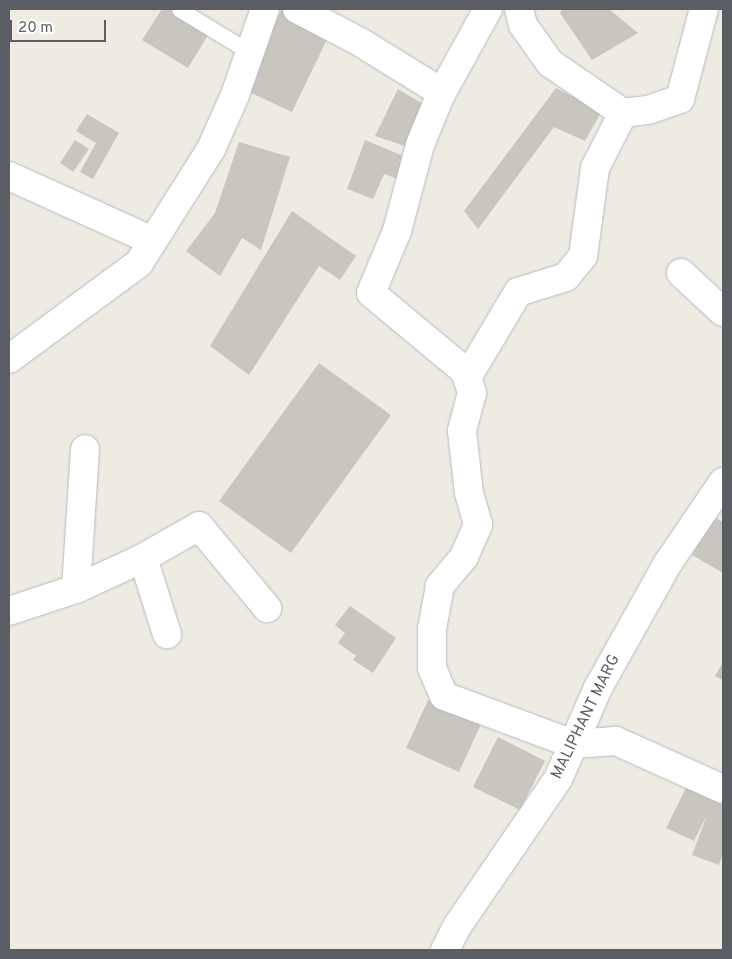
<!DOCTYPE html>
<html>
<head>
<meta charset="utf-8">
<style>
	body { margin:0 }
	#map { position:relative; width:732px; height:959px; overflow:hidden; background:#eeece2; font-family:Overpass,sans-serif }
	div>[style] { position:absolute }
	[style*='--x'] { left:calc(var(--x)*1px); top:calc(var(--y)*1px); width:calc(var(--w)*1px); rotate:calc(var(--a)*1deg) }
	.building>* { inset:0; background:#c9c6bf }
	.roads { filter:drop-shadow(0 0 1px #b7babf) drop-shadow(0 0 1px #b7babf) }
	.service>* { height:15px; margin:-7.5px; padding:0 7.5px; transform-origin:7.5px; border-radius:7.5px; background:#fff }
	.minor>* { height:28px; margin:-14px; padding:0 14px; transform-origin:14px; border-radius:14px; background:#fff }
	.secondary>* { height:28px; margin:-14px; padding:0 14px; transform-origin:14px; border-radius:14px; background:#fff }
	span { translate:-50% -50%; white-space:nowrap; text-align:center; line-height:1.15; -webkit-text-stroke:5px #fff; paint-order:stroke }
	.street-label { font-size:16px; color:#5a5e64 }
	.frame { position:absolute; inset:0; border:10px solid #5a5e64; pointer-events:none }
	.scale { position:absolute; left:10px; top:20px; width:96px; height:22px; box-sizing:border-box; border:2px solid #5a5e64; border-top:0; padding-left:6px; font-size:15px; line-height:18px; white-space:nowrap; color:#5a5e64; -webkit-text-stroke:4px #fff; paint-order:stroke }
</style>
</head>
<body>
<div id="map">
	<div class="building">
		<div style="clip-path:polygon(162px 9px,171px 9px,210px 32px,188px 68px,142px 40px)"></div>
		<div style="clip-path:polygon(563px 9px,609px 9px,638px 33px,592px 60px,560px 13px)"></div>
		<div style="clip-path:polygon(281px 10px,330px 33px,292px 112px,243px 89px)"></div>
		<div style="clip-path:polygon(556px 88px,602px 111px,585px 141px,554px 127px,478px 229px,464px 211px)"></div>
		<div style="clip-path:polygon(398px 89px,428px 107px,408px 147px,375px 136px)"></div>
		<div style="clip-path:polygon(87px 114px,119px 133px,93px 179px,80px 172px,96px 143px,76px 131px)"></div>
		<div style="clip-path:polygon(75px 140px,89px 149px,73px 172px,60px 163px)"></div>
		<div style="clip-path:polygon(365px 140px,408px 158px,398px 179px,384px 174px,373px 199px,347px 189px)"></div>
		<div style="clip-path:polygon(239px 142px,290px 157px,261px 250px,242px 238px,220px 276px,186px 251px,215px 213px)"></div>
		<div style="clip-path:polygon(292px 211px,356px 256px,340px 280px,319px 266px,249px 375px,210px 346px)"></div>
		<div style="clip-path:polygon(319px 363px,391px 415px,291px 553px,219px 501px)"></div>
		<div style="clip-path:polygon(714px 517px,723px 522px,723px 573px,692px 555px)"></div>
		<div style="clip-path:polygon(350px 606px,396px 638px,373px 673px,353px 660px,356px 656px,338px 643px,345px 633px,335px 625px)"></div>
		<div style="clip-path:polygon(723px 662px,723px 680px,715px 676px)"></div>
		<div style="clip-path:polygon(428px 700px,481px 724px,459px 772px,406px 748px)"></div>
		<div style="clip-path:polygon(498px 737px,545px 761px,520px 810px,473px 787px)"></div>
		<div style="clip-path:polygon(689px 782px,716px 795px,713px 800px,723px 804px,723px 853px,719px 865px,692px 855px,707px 815px,694px 841px,666px 828px)"></div>
	</div>
	<div class="roads">
		<div class="service">
			<div style="--x:179;--y:9;--w:84;--a:31.4"></div>
		</div>
		<div class="minor">
			<div style="--x:297;--y:9;--w:71;--a:27.6"></div>
			<div style="--x:360;--y:42;--w:89;--a:31.7"></div>
			<div style="--x:436;--y:89;--w:8;--a:60"></div>
			<div style="--x:440;--y:96;--w:99;--a:-61.1"></div>
			<div style="--x:519;--y:9;--w:16;--a:76"></div>
			<div style="--x:523;--y:25;--w:47;--a:54.6"></div>
			<div style="--x:550;--y:63;--w:88;--a:34.4"></div>
			<div style="--x:623;--y:113;--w:25;--a:-7"></div>
			<div style="--x:648;--y:110;--w:34;--a:-19"></div>
			<div style="--x:680;--y:99;--w:93;--a:-75.1"></div>
			<div style="--x:440;--y:96;--w:53;--a:112.2"></div>
			<div style="--x:420;--y:145;--w:89;--a:105"></div>
			<div style="--x:397;--y:231;--w:67;--a:112.8"></div>
			<div style="--x:371;--y:293;--w:122;--a:39.7"></div>
			<div style="--x:465;--y:371;--w:23;--a:72"></div>
			<div style="--x:472;--y:393;--w:39;--a:105"></div>
			<div style="--x:462;--y:431;--w:62;--a:83.6"></div>
			<div style="--x:469;--y:493;--w:33;--a:74"></div>
			<div style="--x:478;--y:525;--w:35;--a:114"></div>
			<div style="--x:464;--y:557;--w:38;--a:130"></div>
			<div style="--x:440;--y:586;--w:44;--a:100.5"></div>
			<div style="--x:432;--y:629;--w:39;--a:90"></div>
			<div style="--x:432;--y:668;--w:30;--a:67"></div>
			<div style="--x:444;--y:696;--w:138;--a:20.4"></div>
			<div style="--x:573;--y:744;--w:43;--a:-4"></div>
			<div style="--x:616;--y:741;--w:117;--a:24.2"></div>
			<div style="--x:9;--y:176;--w:158;--a:24.3"></div>
			<div style="--x:681;--y:273;--w:57;--a:42.9"></div>
			<div style="--x:468;--y:376;--w:98;--a:-59.2"></div>
			<div style="--x:518;--y:292;--w:50;--a:-17.4"></div>
			<div style="--x:566;--y:277;--w:27;--a:-51"></div>
			<div style="--x:583;--y:256;--w:89;--a:-82.2"></div>
			<div style="--x:595;--y:168;--w:62;--a:-63"></div>
			<div style="--x:143;--y:558;--w:80;--a:72.5"></div>
			<div style="--x:76;--y:589;--w:140;--a:-86.3"></div>
			<div style="--x:9;--y:611;--w:71;--a:-18.2"></div>
			<div style="--x:76;--y:589;--w:74;--a:-24.8"></div>
			<div style="--x:143;--y:558;--w:64;--a:-29.7"></div>
			<div style="--x:199;--y:526;--w:107;--a:50.3"></div>
			<div style="--x:445;--y:950;--w:28;--a:-63"></div>
			<div style="--x:458;--y:925;--w:177;--a:-55.6"></div>
			<div style="--x:558;--y:779;--w:99;--a:-66.3"></div>
			<div style="--x:598;--y:688;--w:143;--a:-60.8"></div>
			<div style="--x:668;--y:563;--w:98;--a:-55.8"></div>
		</div>
		<div class="secondary">
			<div style="--x:9;--y:359;--w:162;--a:-36.4"></div>
			<div style="--x:139;--y:263;--w:135;--a:-57.7"></div>
			<div style="--x:211;--y:149;--w:59;--a:-66"></div>
			<div style="--x:235;--y:95;--w:91;--a:-70.8"></div>
		</div>
	</div>
	<div class="street-label">
		<span style="left:586px;top:717px;rotate:-64deg">MALIPHANT MARG</span>
	</div>
	<div class="frame"></div>
	<div class="scale">20 m</div>
</div>
</body>
</html>
